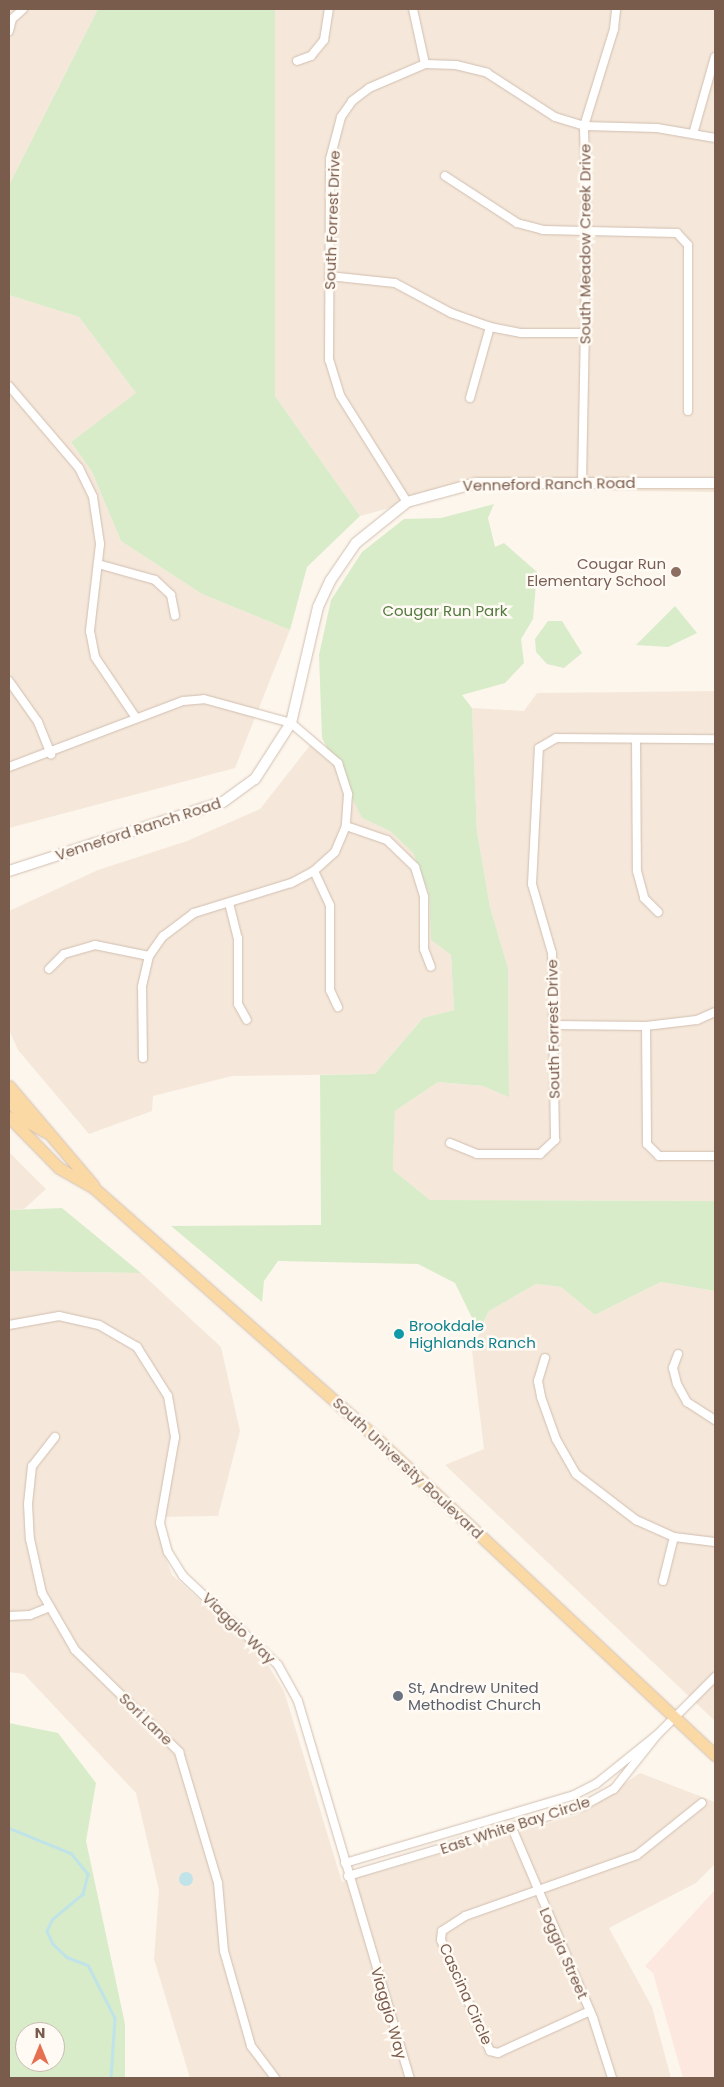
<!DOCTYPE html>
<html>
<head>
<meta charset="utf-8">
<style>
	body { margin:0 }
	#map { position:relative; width:724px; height:2087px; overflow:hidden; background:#fdf6ec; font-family:Poppins,sans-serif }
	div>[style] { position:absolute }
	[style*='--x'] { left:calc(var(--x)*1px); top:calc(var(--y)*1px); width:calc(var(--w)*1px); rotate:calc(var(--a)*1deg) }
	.residential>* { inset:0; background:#f5e8da }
	.commercial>* { inset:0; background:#fde8e0 }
	.green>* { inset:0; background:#d8ecc9 }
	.water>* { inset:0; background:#bfe3e8 }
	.round { border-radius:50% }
	.stream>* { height:2.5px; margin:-1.25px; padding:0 1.25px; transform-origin:1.25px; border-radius:1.25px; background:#bfe3e8 }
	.roads { filter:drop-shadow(0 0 1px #d1beb0) drop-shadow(0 0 1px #d1beb0) }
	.street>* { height:8px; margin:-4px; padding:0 4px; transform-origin:4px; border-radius:4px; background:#fff }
	.secondary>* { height:10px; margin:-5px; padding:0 5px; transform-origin:5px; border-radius:5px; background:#fff }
	.primary>* { height:11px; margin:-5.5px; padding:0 5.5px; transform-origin:5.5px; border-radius:5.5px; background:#fbd9a5 }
	.dots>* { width:14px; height:14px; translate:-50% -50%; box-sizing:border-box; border:2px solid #fffaf3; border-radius:50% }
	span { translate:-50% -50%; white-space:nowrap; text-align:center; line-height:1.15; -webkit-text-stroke:5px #fffaf3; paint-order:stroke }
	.street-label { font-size:15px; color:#7a5c4d }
	.education-label { font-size:15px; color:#785e54 }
	.right { translate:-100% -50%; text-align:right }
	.park-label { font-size:15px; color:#537a41 }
	.culture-label { font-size:15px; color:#0d838f }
	.left { translate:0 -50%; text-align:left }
	.worship-label { font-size:15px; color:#5b616d }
	.frame { position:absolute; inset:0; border:10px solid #7a5c4d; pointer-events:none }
	.north { position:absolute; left:15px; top:2022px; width:50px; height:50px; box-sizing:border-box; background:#fffaf3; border:1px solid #cabbb1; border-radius:50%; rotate:0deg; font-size:14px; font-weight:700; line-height:20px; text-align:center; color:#7a5c4d }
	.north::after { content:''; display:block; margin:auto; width:18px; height:22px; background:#e76f51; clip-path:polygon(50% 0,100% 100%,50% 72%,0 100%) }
</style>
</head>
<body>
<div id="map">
	<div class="residential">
		<div style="clip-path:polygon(9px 9px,98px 9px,9px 185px)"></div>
		<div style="clip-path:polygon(275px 9px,715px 9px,715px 492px,460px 489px,360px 516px,275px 396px)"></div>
		<div style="clip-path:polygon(9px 295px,79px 317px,137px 394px,71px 442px,92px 472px,121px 541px,202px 594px,290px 630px,235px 768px,9px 828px)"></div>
		<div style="clip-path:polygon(715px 691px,715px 1201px,430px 1200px,393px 1170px,395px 1111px,438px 1082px,483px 1086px,509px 1096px,508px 968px,490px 907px,477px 831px,472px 708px,524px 711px,537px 693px)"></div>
		<div style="clip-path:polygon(315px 739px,338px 763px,362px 818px,390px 831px,413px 853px,429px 893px,431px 940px,451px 955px,454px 1010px,423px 1018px,375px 1074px,232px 1076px,153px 1096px,152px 1111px,89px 1134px,18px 1050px,9px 1030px,9px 911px,98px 870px,187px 841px,260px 809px)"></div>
		<div style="clip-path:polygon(9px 1152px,46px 1189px,24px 1209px,9px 1210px)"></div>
		<div style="clip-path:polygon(9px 1271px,141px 1273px,221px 1347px,240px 1431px,218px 1516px,155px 1517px,163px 1550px,172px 1575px,263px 1657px,284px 1691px,342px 1882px,577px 1815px,640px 1773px,715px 1802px,715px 1864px,696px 1883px,609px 1928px,652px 2007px,671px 2078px,190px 2078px,154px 1959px,159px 1890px,136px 1793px,24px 1674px,9px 1672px)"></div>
		<div style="clip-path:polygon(661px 1282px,715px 1291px,715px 1721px,445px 1465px,484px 1449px,472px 1351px,489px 1311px,536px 1284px,561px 1287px,595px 1315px)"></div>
	</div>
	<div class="commercial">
		<div style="clip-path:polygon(715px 1890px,715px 2078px,683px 2078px,653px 1973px,645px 1966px)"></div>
	</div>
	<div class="green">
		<div style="clip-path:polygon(98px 9px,275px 9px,275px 396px,360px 516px,307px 567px,290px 630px,202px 594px,121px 541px,92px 472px,71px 442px,136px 393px,79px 317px,9px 295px,9px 185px)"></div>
		<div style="clip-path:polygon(494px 504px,488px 518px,495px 547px,504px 543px,537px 572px,533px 619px,521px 639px,524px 663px,505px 683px,462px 695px,472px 708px,477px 831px,490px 907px,508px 968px,509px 1097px,483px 1086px,438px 1082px,395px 1111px,393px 1170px,430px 1200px,715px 1201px,715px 1291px,661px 1282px,595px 1315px,561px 1287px,536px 1284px,489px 1311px,479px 1332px,455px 1283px,418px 1264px,278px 1261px,264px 1281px,262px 1302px,171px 1226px,321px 1225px,320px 1075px,375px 1074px,423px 1018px,454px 1010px,451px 955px,431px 940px,429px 893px,413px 853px,390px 831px,362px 818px,322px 738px,319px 655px,331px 600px,362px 552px,404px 519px,441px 518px)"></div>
		<div style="clip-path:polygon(675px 606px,697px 633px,668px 647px,636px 645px)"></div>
		<div style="clip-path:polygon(548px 621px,562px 621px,582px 653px,564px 668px,547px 664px,536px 652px,535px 639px)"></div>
		<div style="clip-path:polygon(62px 1208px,141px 1273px,9px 1271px,9px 1210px)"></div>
		<div style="clip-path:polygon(evenodd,9px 1723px,58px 1733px,96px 1783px,86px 1841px,125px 2024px,125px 2078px,9px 2078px,9px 1723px,25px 2032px,55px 2032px,55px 2062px,25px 2062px,25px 2032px)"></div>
	</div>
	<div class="water">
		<div class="round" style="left:179px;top:1872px;width:14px;height:14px"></div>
	</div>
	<div class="stream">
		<div style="--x:9;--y:1828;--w:67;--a:22"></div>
		<div style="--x:71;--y:1853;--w:27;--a:51"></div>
		<div style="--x:88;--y:1874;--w:21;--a:104"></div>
		<div style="--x:83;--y:1894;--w:39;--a:140"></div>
		<div style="--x:53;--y:1919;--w:13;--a:117"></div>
		<div style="--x:47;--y:1931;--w:14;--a:65"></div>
		<div style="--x:53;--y:1944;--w:19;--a:43"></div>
		<div style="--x:67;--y:1957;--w:22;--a:21"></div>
		<div style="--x:88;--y:1965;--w:59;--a:63"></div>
		<div style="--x:115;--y:2018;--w:60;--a:93.8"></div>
	</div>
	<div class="roads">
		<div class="street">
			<div style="--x:413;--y:9;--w:56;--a:77.7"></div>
			<div style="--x:9;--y:31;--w:12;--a:-76"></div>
			<div style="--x:12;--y:19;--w:15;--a:-42"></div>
			<div style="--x:297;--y:61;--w:15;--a:-20"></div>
			<div style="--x:311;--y:56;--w:21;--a:-51"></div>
			<div style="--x:324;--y:40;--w:31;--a:-81"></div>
			<div style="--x:693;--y:134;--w:80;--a:-74.1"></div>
			<div style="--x:445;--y:176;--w:86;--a:33.1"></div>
			<div style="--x:517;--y:223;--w:27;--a:15"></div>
			<div style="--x:543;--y:230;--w:134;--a:1.3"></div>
			<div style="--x:677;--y:233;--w:16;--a:47"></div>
			<div style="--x:688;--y:245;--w:166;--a:90"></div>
			<div style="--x:329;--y:276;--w:66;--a:6.1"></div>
			<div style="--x:395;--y:283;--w:64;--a:28.2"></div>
			<div style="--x:451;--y:313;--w:41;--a:19.7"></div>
			<div style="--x:490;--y:327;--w:32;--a:11"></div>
			<div style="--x:521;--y:333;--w:65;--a:0"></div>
			<div style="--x:9;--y:386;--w:108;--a:49.5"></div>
			<div style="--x:79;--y:468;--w:32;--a:64"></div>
			<div style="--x:93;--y:497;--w:48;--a:81.5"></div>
			<div style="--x:100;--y:544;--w:88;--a:96.6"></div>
			<div style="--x:90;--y:631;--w:26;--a:79"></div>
			<div style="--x:95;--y:657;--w:73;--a:56.1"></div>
			<div style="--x:470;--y:398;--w:74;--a:-74.3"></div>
			<div style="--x:582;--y:482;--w:252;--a:-88.9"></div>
			<div style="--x:587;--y:230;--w:104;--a:-91.7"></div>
			<div style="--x:584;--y:126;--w:102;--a:-72.8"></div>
			<div style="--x:614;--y:29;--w:20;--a:-84"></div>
			<div style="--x:407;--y:502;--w:126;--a:-122.1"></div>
			<div style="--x:340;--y:395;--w:37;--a:-107"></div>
			<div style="--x:329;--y:360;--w:201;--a:-89.7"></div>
			<div style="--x:330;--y:159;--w:43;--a:-75.3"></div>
			<div style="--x:341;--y:117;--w:19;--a:-55"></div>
			<div style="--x:352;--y:101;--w:21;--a:-37"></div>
			<div style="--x:369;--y:88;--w:61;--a:-23.2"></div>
			<div style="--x:425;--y:64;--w:31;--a:2"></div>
			<div style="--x:456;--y:65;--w:32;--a:14"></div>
			<div style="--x:487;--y:73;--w:81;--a:32.9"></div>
			<div style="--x:555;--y:117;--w:30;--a:17"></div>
			<div style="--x:584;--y:126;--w:73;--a:1.6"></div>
			<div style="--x:657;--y:128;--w:59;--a:9.8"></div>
			<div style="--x:98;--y:564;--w:59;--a:15.7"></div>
			<div style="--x:155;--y:580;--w:22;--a:43"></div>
			<div style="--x:171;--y:595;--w:21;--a:79"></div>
			<div style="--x:9;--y:681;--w:50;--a:54.7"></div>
			<div style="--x:38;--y:722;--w:35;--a:68"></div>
			<div style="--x:636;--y:739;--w:132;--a:89.6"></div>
			<div style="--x:637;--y:871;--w:28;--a:75"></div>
			<div style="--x:644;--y:898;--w:20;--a:45"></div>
			<div style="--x:9;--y:767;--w:186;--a:-20.8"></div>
			<div style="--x:183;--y:701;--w:21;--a:-5"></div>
			<div style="--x:204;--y:699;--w:90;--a:15.4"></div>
			<div style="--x:291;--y:723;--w:62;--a:40.4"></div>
			<div style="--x:338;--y:763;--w:33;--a:72"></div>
			<div style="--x:348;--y:794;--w:32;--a:94"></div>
			<div style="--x:346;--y:826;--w:28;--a:113"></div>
			<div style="--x:335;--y:852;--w:28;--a:138"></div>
			<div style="--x:314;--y:871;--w:26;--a:152"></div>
			<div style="--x:291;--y:883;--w:102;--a:162.8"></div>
			<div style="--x:194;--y:913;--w:39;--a:143"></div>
			<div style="--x:163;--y:936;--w:24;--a:125"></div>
			<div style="--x:149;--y:956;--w:32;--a:103"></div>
			<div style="--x:142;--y:987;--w:71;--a:89.2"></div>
			<div style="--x:346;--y:826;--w:43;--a:18.9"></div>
			<div style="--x:387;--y:840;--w:39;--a:44"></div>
			<div style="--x:415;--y:867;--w:31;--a:73"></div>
			<div style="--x:424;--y:897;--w:52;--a:90"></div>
			<div style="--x:424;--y:949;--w:19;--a:69"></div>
			<div style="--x:314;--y:871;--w:38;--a:65"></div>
			<div style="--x:330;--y:906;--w:84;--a:90"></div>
			<div style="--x:330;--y:990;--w:19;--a:65"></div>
			<div style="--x:229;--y:903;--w:36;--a:76"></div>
			<div style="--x:238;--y:938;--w:66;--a:90"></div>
			<div style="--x:238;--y:1004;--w:18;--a:61"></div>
			<div style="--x:49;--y:969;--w:21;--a:-45"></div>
			<div style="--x:64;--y:954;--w:32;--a:-16"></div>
			<div style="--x:95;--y:945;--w:55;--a:11.5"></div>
			<div style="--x:553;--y:1025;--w:93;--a:0.6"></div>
			<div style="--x:646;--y:1026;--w:51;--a:-6.7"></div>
			<div style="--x:697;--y:1020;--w:20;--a:-24"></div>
			<div style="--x:646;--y:1026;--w:118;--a:89.5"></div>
			<div style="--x:647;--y:1144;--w:17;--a:45"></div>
			<div style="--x:659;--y:1156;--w:56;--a:0"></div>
			<div style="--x:450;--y:1143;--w:29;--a:22"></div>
			<div style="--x:477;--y:1154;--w:63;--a:0"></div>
			<div style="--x:540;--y:1154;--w:21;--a:-43"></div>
			<div style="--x:555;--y:1140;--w:187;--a:-90.9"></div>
			<div style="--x:552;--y:953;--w:72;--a:-106.2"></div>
			<div style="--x:532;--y:884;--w:136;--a:-87.1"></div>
			<div style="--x:539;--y:748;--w:20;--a:-30"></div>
			<div style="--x:556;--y:738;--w:159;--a:0.4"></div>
			<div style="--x:9;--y:1325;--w:51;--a:-10.2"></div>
			<div style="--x:59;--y:1316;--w:41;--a:12.7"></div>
			<div style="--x:99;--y:1325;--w:44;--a:30.1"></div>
			<div style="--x:137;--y:1347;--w:58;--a:57.7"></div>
			<div style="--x:168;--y:1396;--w:42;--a:80.3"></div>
			<div style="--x:175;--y:1437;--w:87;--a:99.9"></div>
			<div style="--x:160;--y:1523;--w:30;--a:75"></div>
			<div style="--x:168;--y:1552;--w:28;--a:58"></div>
			<div style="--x:183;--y:1576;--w:130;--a:43.1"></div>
			<div style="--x:278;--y:1665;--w:41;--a:60.9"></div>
			<div style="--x:298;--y:1701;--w:393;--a:73.5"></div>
			<div style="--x:678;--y:1354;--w:15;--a:110"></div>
			<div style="--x:673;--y:1368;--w:16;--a:76"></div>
			<div style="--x:677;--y:1384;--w:21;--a:61"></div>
			<div style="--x:687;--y:1402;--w:33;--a:33"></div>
			<div style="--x:545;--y:1358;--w:24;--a:107"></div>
			<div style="--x:538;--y:1381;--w:16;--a:79"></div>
			<div style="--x:541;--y:1397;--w:45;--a:70.3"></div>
			<div style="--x:556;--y:1439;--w:40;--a:60.3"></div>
			<div style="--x:576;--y:1474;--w:76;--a:37.5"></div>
			<div style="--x:636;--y:1520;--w:42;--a:24.1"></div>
			<div style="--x:674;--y:1537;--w:41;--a:7"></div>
			<div style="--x:55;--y:1437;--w:37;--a:128"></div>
			<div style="--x:32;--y:1466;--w:38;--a:96"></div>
			<div style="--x:28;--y:1504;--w:35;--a:87"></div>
			<div style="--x:30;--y:1539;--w:55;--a:77.5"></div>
			<div style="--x:42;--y:1593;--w:66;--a:59.9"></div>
			<div style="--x:75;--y:1650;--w:146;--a:44.4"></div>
			<div style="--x:179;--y:1752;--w:137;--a:73.4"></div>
			<div style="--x:218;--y:1883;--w:68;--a:85"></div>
			<div style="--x:224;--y:1951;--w:99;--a:74.1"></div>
			<div style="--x:251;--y:2046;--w:40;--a:53"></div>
			<div style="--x:663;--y:1581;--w:45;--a:-76"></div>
			<div style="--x:9;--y:1616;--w:21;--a:-3"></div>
			<div style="--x:30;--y:1615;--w:18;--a:-22"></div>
			<div style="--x:512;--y:1828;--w:207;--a:66.9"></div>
			<div style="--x:593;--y:2018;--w:63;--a:72.4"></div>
			<div style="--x:345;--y:1863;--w:239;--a:-16.5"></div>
			<div style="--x:574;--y:1795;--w:25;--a:-27"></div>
			<div style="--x:596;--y:1784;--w:78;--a:-38.8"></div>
			<div style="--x:657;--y:1735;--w:82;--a:-45"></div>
			<div style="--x:348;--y:1876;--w:245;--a:-16.6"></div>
			<div style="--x:583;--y:1806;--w:35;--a:-29"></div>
			<div style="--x:614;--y:1789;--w:68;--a:-51.6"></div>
			<div style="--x:590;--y:2011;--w:101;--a:155.5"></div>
			<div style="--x:498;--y:2053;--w:8;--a:-166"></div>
			<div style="--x:490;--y:2051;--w:121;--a:-113.8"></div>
			<div style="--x:441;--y:1940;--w:9;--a:-84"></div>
			<div style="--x:442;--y:1931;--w:27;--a:-33"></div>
			<div style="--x:465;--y:1916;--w:182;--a:-19.5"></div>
			<div style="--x:637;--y:1855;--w:83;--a:-38.7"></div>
		</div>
		<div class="secondary">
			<div style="--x:9;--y:871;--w:225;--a:-17.9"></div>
			<div style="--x:223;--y:802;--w:39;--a:-36"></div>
			<div style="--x:255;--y:779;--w:67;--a:-57.3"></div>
			<div style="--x:291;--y:723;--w:119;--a:-76.9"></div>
			<div style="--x:318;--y:607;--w:29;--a:-65"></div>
			<div style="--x:330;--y:581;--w:46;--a:-55.6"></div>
			<div style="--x:356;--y:543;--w:65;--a:-38.8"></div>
			<div style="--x:407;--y:502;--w:72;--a:-15.4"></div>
			<div style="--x:476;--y:483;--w:239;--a:0"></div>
		</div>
		<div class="primary">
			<div style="--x:9;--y:1086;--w:130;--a:49.7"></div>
			<div style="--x:9;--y:1100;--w:27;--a:51"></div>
			<div style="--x:26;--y:1121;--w:23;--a:29"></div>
			<div style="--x:9;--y:1117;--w:71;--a:45.6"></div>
			<div style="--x:59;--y:1168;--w:40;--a:29.7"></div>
			<div style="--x:94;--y:1188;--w:355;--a:41.5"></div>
			<div style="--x:360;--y:1423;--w:486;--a:43.1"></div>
		</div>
	</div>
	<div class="dots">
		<div style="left:676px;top:572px;background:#8d6e63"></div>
		<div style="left:399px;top:1334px;background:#0f9aa8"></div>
		<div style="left:398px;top:1696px;background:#6b7280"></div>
	</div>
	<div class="street-label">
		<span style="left:332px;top:220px;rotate:-88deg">South Forrest Drive</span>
		<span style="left:585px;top:244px;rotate:-90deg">South Meadow Creek Drive</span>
		<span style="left:549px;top:484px;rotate:-1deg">Venneford Ranch Road</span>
		<span style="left:138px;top:829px;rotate:-18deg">Venneford Ranch Road</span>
		<span style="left:553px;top:1029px;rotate:-91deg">South Forrest Drive</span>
		<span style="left:408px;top:1468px;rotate:43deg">South University Boulevard</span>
		<span style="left:239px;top:1628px;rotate:44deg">Viaggio Way</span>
		<span style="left:146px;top:1719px;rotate:44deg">Sori Lane</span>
		<span style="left:515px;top:1825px;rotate:-18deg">East White Bay Circle</span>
		<span style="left:564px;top:1953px;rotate:66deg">Loggia Street</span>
		<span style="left:466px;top:1994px;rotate:66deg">Cascina Circle</span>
		<span style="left:389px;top:2013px;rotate:74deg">Viaggio Way</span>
	</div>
	<div class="education-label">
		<span class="right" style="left:666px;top:572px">Cougar Run<br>Elementary School</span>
	</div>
	<div class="park-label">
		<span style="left:445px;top:611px">Cougar Run Park</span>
	</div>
	<div class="culture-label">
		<span class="left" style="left:409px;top:1334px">Brookdale<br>Highlands Ranch</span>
	</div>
	<div class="worship-label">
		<span class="left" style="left:408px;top:1696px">St, Andrew United<br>Methodist Church</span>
	</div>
	<div class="frame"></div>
	<div class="north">N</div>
</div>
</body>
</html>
